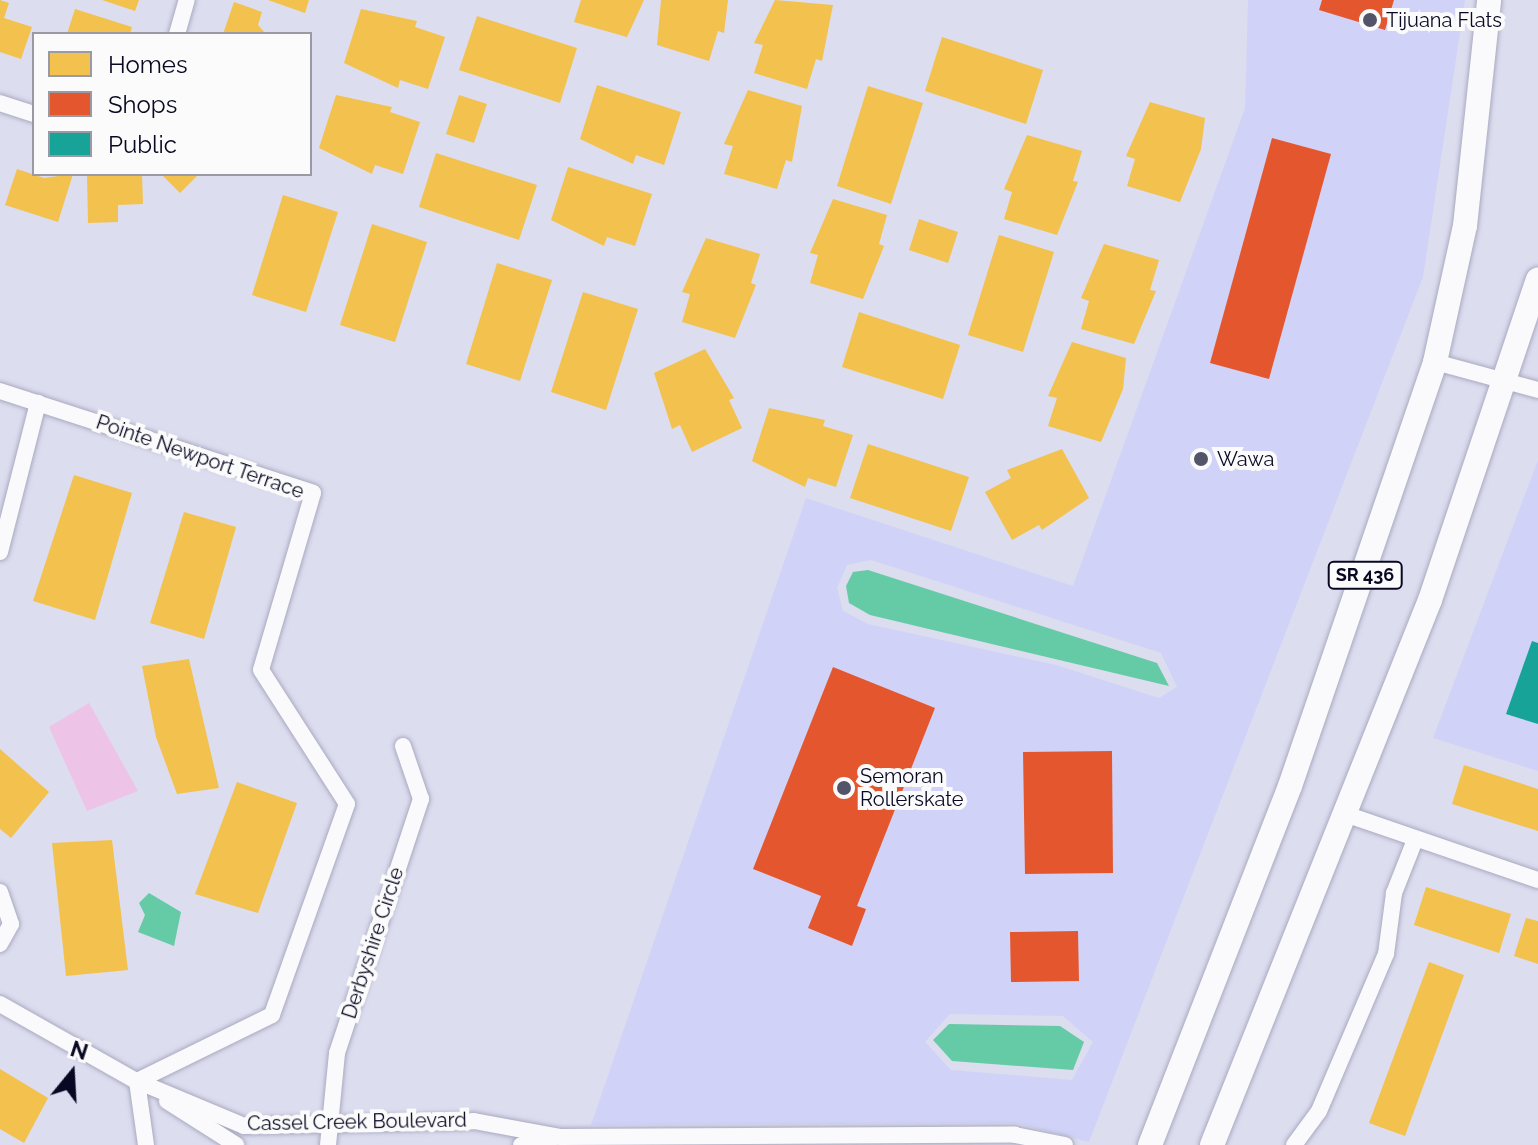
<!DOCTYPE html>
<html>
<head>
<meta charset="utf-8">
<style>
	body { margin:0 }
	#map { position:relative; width:1538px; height:1145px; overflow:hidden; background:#dcddef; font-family:Raleway,sans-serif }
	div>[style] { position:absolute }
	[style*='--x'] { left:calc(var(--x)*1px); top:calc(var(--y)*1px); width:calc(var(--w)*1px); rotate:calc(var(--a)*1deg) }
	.built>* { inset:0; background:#d0d3f7 }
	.green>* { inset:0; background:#edc4e7 }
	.water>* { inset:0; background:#64cba6 }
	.homes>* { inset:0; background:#f2c14e }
	.shops>* { inset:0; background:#e4572e }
	.public>* { inset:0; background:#17a398 }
	.roads { filter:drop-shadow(0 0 2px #a9aac0) drop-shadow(0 0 2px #a9aac0) }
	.street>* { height:16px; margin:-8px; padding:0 8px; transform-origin:8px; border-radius:8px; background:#fafafd }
	.primary>* { height:24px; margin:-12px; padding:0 12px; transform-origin:12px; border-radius:12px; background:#fafafd }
	.dots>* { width:22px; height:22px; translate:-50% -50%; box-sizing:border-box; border:4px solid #fbfbfb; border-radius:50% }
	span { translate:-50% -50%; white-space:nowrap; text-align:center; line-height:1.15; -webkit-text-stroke:8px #fbfbfb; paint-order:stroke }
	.shield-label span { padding:2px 6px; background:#fbfbfb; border:2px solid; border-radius:6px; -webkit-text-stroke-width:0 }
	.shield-label { font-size:18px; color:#090823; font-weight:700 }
	.poi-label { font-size:20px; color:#090823 }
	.left { translate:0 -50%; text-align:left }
	.street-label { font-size:20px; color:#090823 }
	.legend { position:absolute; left:32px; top:32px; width:280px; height:144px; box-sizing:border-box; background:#fbfbfb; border:2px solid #9a9aa5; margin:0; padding:10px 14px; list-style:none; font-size:24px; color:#090823 }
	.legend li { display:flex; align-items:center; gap:16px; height:40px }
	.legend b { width:40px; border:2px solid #9a9aa5 }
	.north { position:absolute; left:32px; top:1033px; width:80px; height:80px; -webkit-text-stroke:6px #fbfbfb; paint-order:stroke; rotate:18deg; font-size:22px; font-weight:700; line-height:32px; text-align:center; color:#090823 }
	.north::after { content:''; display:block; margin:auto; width:28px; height:36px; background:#090823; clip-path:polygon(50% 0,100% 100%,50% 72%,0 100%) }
</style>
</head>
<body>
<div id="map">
	<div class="built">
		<div style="clip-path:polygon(evenodd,1248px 0,1465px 0,1423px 277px,1089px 1142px,1016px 1123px,591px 1125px,806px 498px,1073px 586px,1245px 108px,1248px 0,871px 560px,1161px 653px,1177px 687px,1159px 698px,1056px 665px,868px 624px,843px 611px,837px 588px,847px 565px,871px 560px,1248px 0,950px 1014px,1063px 1016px,1093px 1042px,1072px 1080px,951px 1070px,925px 1042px,950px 1014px)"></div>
		<div style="clip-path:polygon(1538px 460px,1538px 771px,1433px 738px)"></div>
	</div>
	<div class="green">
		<div style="clip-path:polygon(89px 703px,138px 791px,87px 811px,49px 727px)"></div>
	</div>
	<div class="water">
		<div style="clip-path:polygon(868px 570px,1157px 663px,1169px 686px,870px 615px,849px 603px,846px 586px,853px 572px)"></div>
		<div style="clip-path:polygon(149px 893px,181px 912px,174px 946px,138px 932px,145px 915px,139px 903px)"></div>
		<div style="clip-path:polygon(949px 1024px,1060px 1026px,1084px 1042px,1073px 1070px,952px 1061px,933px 1040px)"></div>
	</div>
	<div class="homes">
		<div style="clip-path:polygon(0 0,9px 3px,4px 18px,32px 27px,21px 59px,0 52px)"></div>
		<div style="clip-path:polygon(102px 0,139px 0,135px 11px)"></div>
		<div style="clip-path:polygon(268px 0,309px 0,305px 13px)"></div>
		<div style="clip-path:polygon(581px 0,644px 0,627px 37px,574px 22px)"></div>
		<div style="clip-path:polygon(661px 0,728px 0,724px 33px,718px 31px,709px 61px,657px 45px)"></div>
		<div style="clip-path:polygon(775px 0,833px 5px,822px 61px,816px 59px,807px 89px,754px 73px,763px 45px,754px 43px)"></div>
		<div style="clip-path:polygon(234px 2px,262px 12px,258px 25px,266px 34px,223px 34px)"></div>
		<div style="clip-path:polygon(75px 9px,132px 27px,130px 34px,67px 34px)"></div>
		<div style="clip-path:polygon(361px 9px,417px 21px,415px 27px,445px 37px,428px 89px,400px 80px,398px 88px,344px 63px)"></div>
		<div style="clip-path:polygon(477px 16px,577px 48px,560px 103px,459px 70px)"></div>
		<div style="clip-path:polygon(942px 37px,1043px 70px,1026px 124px,925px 91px)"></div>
		<div style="clip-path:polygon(597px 85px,681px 112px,664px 165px,636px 155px,633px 164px,580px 139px)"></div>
		<div style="clip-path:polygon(868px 86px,923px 103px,891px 204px,837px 186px)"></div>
		<div style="clip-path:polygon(748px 90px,802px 106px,792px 162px,786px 160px,777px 189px,724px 174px,733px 146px,724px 144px)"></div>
		<div style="clip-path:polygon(336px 95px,392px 107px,390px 112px,420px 122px,403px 174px,375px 165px,372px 174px,319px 148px)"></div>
		<div style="clip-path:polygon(459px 95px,487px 104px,474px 143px,446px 134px)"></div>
		<div style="clip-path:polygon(1150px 102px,1205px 118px,1201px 149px,1180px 202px,1127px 186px,1135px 159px,1126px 156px)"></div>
		<div style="clip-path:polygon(1027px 135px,1082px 151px,1073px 181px,1078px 182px,1057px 235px,1004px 219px,1012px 192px,1004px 189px)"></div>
		<div style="clip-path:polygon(436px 153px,537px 185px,519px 240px,419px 207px)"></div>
		<div style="clip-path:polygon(568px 167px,652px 194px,635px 246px,607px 237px,604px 246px,551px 220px)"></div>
		<div style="clip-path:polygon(17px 169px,44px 178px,73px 174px,58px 222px,5px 205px)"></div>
		<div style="clip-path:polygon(87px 174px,142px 174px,143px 204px,118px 205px,118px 222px,88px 223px)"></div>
		<div style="clip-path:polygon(161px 174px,199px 174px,180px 193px)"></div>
		<div style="clip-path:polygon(283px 195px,338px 212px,306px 312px,252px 295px)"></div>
		<div style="clip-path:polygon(833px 199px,887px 215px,879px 244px,884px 246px,863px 299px,810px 283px,818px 255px,810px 253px)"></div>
		<div style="clip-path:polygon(919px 219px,958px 232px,948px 263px,909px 250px)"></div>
		<div style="clip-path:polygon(372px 224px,427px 242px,395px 342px,340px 325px)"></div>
		<div style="clip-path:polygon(999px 235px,1054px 252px,1023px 352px,968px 335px)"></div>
		<div style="clip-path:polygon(706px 238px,760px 254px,751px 283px,756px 285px,735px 338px,682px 322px,690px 294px,682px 292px)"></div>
		<div style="clip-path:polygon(1104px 244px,1159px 260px,1150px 290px,1156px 291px,1134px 344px,1081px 329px,1089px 301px,1081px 298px)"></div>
		<div style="clip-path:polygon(497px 263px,552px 280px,520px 381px,466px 364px)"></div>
		<div style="clip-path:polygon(583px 292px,638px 309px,606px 410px,551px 392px)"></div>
		<div style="clip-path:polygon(859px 312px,960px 345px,943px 399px,842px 367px)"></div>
		<div style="clip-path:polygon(1072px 342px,1126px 358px,1123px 389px,1101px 442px,1048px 426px,1057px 398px,1048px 396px)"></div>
		<div style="clip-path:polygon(705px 349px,734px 398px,729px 400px,742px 428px,692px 452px,680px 425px,672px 429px,654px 373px)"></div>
		<div style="clip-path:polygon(769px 408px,825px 420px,823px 426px,853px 435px,836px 487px,808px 478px,805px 487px,752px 461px)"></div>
		<div style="clip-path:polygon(868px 444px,969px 477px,951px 531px,850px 498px)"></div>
		<div style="clip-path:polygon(1062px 449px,1089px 498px,1042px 530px,1039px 525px,1012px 540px,985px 492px,1011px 478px,1007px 470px)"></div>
		<div style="clip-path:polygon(74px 475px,132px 493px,95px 620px,33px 601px)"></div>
		<div style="clip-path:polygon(184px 512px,236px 527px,204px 639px,150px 623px)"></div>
		<div style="clip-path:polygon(189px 659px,219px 788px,177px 794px,156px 737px,142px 666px)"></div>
		<div style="clip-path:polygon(0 749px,49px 792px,11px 838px,0 829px)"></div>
		<div style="clip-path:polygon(1464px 765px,1538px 789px,1538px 831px,1452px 804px)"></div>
		<div style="clip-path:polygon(237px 782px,297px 803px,258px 913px,195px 894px)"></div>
		<div style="clip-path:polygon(112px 840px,128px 970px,66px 976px,52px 843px)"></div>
		<div style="clip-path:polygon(1426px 887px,1511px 914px,1499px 953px,1414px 925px)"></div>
		<div style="clip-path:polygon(1526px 918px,1538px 921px,1538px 964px,1514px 956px)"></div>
		<div style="clip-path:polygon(1429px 962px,1464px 975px,1405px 1136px,1369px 1123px)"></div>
		<div style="clip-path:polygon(0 1069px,48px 1098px,24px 1143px,0 1129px)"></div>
	</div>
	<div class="shops">
		<div style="clip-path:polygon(1322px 0,1394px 0,1385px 30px,1319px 10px)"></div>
		<div style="clip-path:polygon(1272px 138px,1331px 154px,1269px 379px,1210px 363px)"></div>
		<div style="clip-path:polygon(833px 667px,935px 708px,857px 906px,866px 909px,852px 946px,808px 928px,821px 896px,753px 869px)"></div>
		<div style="clip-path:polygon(1112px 751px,1113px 873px,1025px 874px,1023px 752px)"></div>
		<div style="clip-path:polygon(1078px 931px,1079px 981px,1011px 982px,1010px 932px)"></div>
	</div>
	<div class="public">
		<div style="clip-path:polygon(1532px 641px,1538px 643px,1538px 724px,1506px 714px)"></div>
	</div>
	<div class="roads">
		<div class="street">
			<div style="--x:177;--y:34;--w:35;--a:-74"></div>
			<div style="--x:0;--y:103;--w:36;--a:18"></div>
			<div style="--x:1435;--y:362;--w:107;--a:15.2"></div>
			<div style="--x:0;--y:391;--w:329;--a:18"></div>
			<div style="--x:313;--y:493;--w:184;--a:106.4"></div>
			<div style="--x:261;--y:670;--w:159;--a:57.3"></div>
			<div style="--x:347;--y:804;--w:224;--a:109.6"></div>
			<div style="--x:272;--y:1015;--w:150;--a:153.9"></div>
			<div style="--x:0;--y:552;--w:154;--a:-75.7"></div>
			<div style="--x:1348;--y:815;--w:201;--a:18.9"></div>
			<div style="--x:0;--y:892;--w:34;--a:71"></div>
			<div style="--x:11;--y:924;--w:23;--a:119"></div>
			<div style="--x:0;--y:1004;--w:167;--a:29.5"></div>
			<div style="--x:137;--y:1081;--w:116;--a:22.8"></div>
			<div style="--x:244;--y:1126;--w:230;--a:-1.2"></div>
			<div style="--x:474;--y:1121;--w:87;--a:10.5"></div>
			<div style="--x:560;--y:1137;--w:455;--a:-0.3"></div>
			<div style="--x:1015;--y:1135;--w:51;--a:11.3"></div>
			<div style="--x:137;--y:1081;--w:65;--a:82"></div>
			<div style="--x:167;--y:1101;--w:82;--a:32.5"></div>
			<div style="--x:328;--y:1145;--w:92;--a:-84.4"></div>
			<div style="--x:337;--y:1053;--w:268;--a:-71.7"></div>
			<div style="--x:421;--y:799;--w:56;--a:-108.8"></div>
			<div style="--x:521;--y:1145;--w:31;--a:-11"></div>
			<div style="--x:1294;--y:1145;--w:42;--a:-53.7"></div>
			<div style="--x:1319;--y:1111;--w:171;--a:-66.9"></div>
			<div style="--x:1386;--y:954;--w:62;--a:-82.5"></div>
			<div style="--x:1394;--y:893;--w:57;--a:-68.4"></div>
		</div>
		<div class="primary">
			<div style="--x:1150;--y:1145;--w:385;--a:-68.7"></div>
			<div style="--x:1290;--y:786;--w:448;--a:-71.1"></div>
			<div style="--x:1435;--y:362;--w:139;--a:-77.6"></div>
			<div style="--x:1465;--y:226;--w:227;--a:-83.9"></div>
			<div style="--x:1212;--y:1145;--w:587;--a:-68.2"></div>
			<div style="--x:1430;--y:600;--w:338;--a:-71.4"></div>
		</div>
	</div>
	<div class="dots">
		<div style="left:1370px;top:20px;background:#53536a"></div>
		<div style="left:1201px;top:459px;background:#53536a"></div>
		<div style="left:844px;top:788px;background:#53536a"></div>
	</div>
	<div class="shield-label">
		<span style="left:1365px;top:575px">SR 436</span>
	</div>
	<div class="poi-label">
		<span class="left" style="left:1386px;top:20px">Tijuana Flats</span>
		<span class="left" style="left:1217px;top:459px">Wawa</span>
		<span class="left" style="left:860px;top:788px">Semoran<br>Rollerskate</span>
	</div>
	<div class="street-label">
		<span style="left:200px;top:457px;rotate:19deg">Pointe Newport Terrace</span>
		<span style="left:373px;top:943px;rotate:-72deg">Derbyshire Circle</span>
		<span style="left:357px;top:1122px;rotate:-1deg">Cassel Creek Boulevard</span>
	</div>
	<ul class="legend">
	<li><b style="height:22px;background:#f2c14e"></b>Homes</li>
	<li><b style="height:22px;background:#e4572e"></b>Shops</li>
	<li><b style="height:22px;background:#17a398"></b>Public</li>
	</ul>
	<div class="north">N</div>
</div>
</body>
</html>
